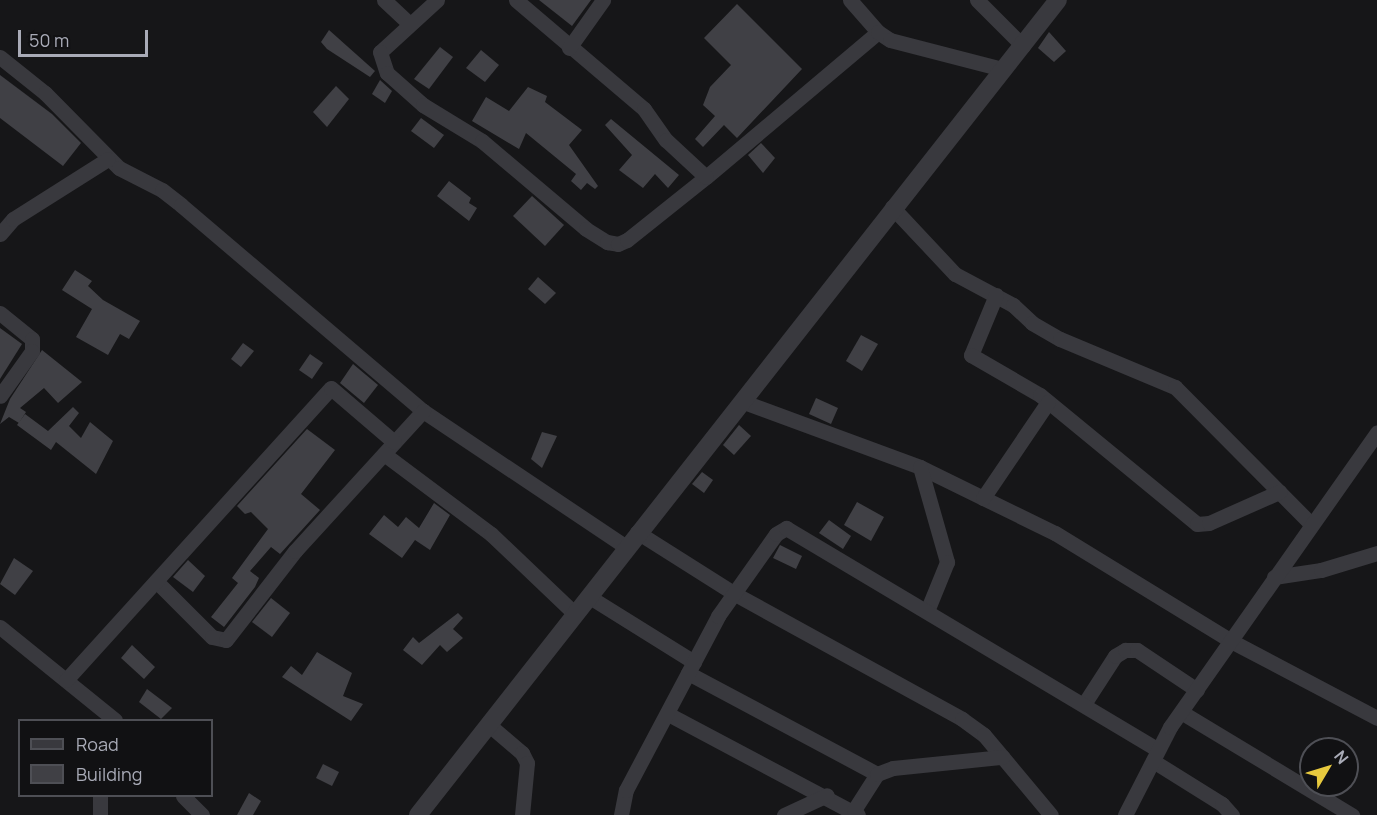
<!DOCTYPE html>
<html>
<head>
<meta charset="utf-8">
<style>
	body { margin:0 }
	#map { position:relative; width:1377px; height:815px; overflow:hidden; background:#161618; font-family:Manrope,sans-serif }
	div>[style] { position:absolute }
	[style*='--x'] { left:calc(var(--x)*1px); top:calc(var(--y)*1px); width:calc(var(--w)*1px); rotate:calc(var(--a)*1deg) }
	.building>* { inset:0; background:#404045 }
	.minor>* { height:15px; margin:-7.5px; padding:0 7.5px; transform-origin:7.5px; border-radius:7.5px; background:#39393e }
	.tertiary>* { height:18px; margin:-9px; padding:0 9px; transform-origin:9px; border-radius:9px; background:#39393e }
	span { translate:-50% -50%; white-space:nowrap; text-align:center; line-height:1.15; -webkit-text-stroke:5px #111113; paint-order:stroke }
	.legend { position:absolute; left:18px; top:719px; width:195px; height:78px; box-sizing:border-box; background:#111113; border:2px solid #4e4f55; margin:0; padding:8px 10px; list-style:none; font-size:18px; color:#a9abb7 }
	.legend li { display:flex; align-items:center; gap:12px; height:30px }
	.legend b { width:30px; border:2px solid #4e4f55 }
	.north { position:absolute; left:1299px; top:737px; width:60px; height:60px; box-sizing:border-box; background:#111113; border:2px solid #4e4f55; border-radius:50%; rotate:52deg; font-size:16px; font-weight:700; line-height:24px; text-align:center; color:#a9abb7 }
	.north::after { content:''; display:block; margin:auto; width:21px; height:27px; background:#e7c93e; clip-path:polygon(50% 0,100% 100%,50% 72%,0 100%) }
	.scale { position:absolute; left:18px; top:30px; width:130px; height:27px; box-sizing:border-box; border:3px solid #a9abb7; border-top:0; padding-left:8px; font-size:18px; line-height:21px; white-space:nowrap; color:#a9abb7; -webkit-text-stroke:4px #111113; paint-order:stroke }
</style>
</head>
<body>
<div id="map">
	<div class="building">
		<div style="clip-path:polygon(539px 0,591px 0,572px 26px)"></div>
		<div style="clip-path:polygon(737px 4px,802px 69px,737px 138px,724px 125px,703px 147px,695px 139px,715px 116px,703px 105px,710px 87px,731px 65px,704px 38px)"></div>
		<div style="clip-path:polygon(329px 30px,375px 71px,370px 77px,327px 49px,321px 42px)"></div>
		<div style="clip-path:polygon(1049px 32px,1066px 51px,1054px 62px,1038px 48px)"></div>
		<div style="clip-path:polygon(440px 47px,453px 57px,429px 89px,414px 79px)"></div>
		<div style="clip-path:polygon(481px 50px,499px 65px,485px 82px,466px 68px)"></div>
		<div style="clip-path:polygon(0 75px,52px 114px,81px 143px,63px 166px,0 118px)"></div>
		<div style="clip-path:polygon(380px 80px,392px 91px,385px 103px,372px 94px)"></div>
		<div style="clip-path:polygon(336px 86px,349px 99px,327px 127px,313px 112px)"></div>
		<div style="clip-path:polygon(528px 87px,547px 96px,545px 102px,582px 130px,569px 145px,598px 186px,595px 189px,587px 183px,581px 190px,571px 181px,576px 174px,526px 133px,519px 149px,472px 121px,486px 97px,509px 111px)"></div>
		<div style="clip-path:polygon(421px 118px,444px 135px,434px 148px,411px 131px)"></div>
		<div style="clip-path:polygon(611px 119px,679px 175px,668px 188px,655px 174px,643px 188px,619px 170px,632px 155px,605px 125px)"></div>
		<div style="clip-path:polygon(761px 143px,775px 158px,763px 173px,748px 155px)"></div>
		<div style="clip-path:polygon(449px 181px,471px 198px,469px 203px,477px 208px,469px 221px,437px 196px)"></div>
		<div style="clip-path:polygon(532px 196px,564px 225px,545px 246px,513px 216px)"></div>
		<div style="clip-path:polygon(75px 270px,92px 281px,88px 286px,103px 300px,140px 321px,129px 339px,120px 334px,108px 355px,76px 337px,92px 309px,62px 290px)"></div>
		<div style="clip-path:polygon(538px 277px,556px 293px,545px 304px,528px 289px)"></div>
		<div style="clip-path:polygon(0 328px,22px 344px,0 379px)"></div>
		<div style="clip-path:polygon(861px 335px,878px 344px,862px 371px,846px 361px)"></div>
		<div style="clip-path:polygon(243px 343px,254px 351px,241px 367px,231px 359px)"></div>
		<div style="clip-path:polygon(42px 350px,82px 382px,58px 403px,44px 388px,20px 408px,26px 412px,19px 423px,9px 417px,0 424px,10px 399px)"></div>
		<div style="clip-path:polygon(310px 354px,323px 363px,312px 379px,299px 370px)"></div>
		<div style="clip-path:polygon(353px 364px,378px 385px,364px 403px,340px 383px)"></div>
		<div style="clip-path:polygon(816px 398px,838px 408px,831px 424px,809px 414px)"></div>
		<div style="clip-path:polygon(73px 407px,79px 413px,69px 426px,81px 438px,90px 422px,113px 441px,96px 474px,56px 442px,51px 450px,17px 425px,25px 414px,48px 431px)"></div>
		<div style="clip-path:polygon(739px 425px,751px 436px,734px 455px,723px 445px)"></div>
		<div style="clip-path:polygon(307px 429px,335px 450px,301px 494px,320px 510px,280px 554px,271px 547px,250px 571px,259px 578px,255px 587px,224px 627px,211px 617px,238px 583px,232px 578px,268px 529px,251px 512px,245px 514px,237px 506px)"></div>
		<div style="clip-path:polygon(542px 432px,557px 436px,542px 468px,531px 459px)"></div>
		<div style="clip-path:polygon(702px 472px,713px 480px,704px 493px,692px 484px)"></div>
		<div style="clip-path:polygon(857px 502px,884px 517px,871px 541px,844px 525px)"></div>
		<div style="clip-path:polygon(434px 503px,450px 515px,430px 550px,415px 540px,402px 558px,369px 534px,384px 515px,398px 527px,406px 517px,419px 528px)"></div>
		<div style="clip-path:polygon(829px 520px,851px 536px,843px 549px,819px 533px)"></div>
		<div style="clip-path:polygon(780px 545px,802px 556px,796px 569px,773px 558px)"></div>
		<div style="clip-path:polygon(14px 558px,33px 571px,15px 595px,0 584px)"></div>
		<div style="clip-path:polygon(188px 560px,205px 576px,193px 592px,173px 577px)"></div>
		<div style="clip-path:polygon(271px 598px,290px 613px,272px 637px,252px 622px)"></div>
		<div style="clip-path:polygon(458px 613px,463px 618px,453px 629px,463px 638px,447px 652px,440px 645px,422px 665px,403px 650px,413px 637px,419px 643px)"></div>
		<div style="clip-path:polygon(132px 645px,155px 667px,144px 679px,121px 658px)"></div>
		<div style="clip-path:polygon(317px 652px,352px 673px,343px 696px,363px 704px,351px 721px,282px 677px,291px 666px,302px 675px)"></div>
		<div style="clip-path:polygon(147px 689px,172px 708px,161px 719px,139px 702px)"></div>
		<div style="clip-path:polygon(323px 764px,339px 772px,332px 786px,316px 778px)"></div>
		<div style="clip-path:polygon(249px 793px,261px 801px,253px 815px,237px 815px)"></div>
	</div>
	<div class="minor">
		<div style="--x:384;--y:0;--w:34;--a:43"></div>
		<div style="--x:437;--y:0;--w:77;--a:137.6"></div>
		<div style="--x:380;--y:52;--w:22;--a:72"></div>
		<div style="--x:387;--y:73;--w:48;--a:41.6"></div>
		<div style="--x:423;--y:105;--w:69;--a:31.4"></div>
		<div style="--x:482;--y:141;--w:136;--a:40.2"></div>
		<div style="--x:586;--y:229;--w:25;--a:32"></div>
		<div style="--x:607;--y:242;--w:11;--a:10"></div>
		<div style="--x:618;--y:244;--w:10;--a:-24"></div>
		<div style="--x:627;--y:240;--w:101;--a:-38.6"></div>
		<div style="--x:706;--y:177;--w:225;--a:-40.1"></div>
		<div style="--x:516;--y:0;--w:168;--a:40.4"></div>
		<div style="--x:644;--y:109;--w:38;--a:55"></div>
		<div style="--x:666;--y:140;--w:54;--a:42.8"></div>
		<div style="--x:850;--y:0;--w:43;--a:48.8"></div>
		<div style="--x:878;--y:32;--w:14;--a:34"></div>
		<div style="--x:890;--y:40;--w:116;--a:14.5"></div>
		<div style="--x:977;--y:0;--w:65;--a:45"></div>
		<div style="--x:569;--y:48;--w:59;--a:-54.7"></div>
		<div style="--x:0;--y:57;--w:58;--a:38.7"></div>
		<div style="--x:45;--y:93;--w:105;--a:45.4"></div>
		<div style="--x:119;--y:168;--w:48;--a:27.1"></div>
		<div style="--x:162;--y:190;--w:24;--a:38"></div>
		<div style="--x:181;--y:205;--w:318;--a:40.4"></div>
		<div style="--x:423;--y:411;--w:244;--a:33.8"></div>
		<div style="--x:892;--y:207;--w:92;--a:46.8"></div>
		<div style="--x:955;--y:274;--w:66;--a:28.1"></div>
		<div style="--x:1013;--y:305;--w:26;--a:43"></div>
		<div style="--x:1032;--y:323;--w:32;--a:30"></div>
		<div style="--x:1060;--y:339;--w:125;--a:22.7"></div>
		<div style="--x:1175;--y:387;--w:193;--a:45.2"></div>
		<div style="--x:0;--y:234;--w:20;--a:-49"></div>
		<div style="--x:13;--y:219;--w:112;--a:-32.3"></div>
		<div style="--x:996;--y:295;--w:65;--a:112.6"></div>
		<div style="--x:971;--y:355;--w:80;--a:30.1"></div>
		<div style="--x:1040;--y:395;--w:203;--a:39.4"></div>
		<div style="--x:1197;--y:524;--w:12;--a:-5"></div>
		<div style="--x:1209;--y:523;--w:77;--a:-23.9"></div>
		<div style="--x:0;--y:313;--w:41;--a:39.1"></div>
		<div style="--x:32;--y:339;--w:12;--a:90"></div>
		<div style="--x:32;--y:351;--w:55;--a:125.4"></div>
		<div style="--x:741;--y:401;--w:191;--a:20.2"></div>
		<div style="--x:920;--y:467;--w:150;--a:26.1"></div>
		<div style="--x:1055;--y:533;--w:206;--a:31.5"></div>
		<div style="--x:1231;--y:641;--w:165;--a:27.8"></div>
		<div style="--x:384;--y:454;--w:134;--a:36.8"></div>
		<div style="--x:491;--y:534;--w:115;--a:43.6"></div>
		<div style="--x:920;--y:467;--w:99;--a:74.1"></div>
		<div style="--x:947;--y:562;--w:53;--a:112.2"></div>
		<div style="--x:983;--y:498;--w:116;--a:-55.9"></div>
		<div style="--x:637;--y:532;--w:116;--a:32.3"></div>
		<div style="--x:735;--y:594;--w:259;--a:28.8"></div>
		<div style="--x:962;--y:719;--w:27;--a:36"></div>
		<div style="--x:984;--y:735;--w:104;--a:50.1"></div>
		<div style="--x:1274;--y:577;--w:48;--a:-8.5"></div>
		<div style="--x:1321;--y:570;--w:59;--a:-16.9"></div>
		<div style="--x:156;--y:581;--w:79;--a:45"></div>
		<div style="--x:212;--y:637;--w:14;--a:12"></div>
		<div style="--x:226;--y:640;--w:113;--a:-52.2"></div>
		<div style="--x:295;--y:551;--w:190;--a:-47.6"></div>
		<div style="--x:588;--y:596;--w:125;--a:31.9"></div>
		<div style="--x:0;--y:627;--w:148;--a:39"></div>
		<div style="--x:688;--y:673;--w:214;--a:28.1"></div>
		<div style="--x:66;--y:680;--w:394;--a:-47.8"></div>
		<div style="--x:331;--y:388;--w:83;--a:40.6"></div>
		<div style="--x:1084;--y:704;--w:57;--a:-57.1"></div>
		<div style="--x:1115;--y:656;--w:12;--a:-31"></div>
		<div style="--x:1125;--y:650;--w:12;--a:0"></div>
		<div style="--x:1137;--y:650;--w:72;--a:33.7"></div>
		<div style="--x:1181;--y:712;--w:200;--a:31.1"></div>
		<div style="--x:668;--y:714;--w:215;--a:28"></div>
		<div style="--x:488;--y:724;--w:45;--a:40.5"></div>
		<div style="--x:522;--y:753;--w:11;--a:63"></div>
		<div style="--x:527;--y:763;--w:52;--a:95.5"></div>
		<div style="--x:1153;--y:761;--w:81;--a:31.9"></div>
		<div style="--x:1222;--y:804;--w:15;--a:48"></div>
		<div style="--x:100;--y:796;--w:19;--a:90"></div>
		<div style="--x:183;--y:796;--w:27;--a:45"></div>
		<div style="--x:854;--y:810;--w:43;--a:-57.4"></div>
		<div style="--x:877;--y:774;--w:17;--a:-21"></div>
		<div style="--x:893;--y:768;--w:110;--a:-5.8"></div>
		<div style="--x:621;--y:815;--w:25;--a:-79"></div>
		<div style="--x:626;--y:790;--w:197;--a:-62.1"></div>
		<div style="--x:718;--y:616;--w:100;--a:-54.7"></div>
		<div style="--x:776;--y:534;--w:12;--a:-31"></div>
		<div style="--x:786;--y:528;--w:433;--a:30.8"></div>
		<div style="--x:784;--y:815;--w:47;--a:-24.9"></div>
		<div style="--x:1125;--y:815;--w:99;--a:-62.9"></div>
		<div style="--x:1170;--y:727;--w:360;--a:-54.9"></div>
	</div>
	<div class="tertiary">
		<div style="--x:418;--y:815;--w:1036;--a:-51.86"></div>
	</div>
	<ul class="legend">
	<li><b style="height:8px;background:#39393e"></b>Road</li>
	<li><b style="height:16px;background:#404045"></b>Building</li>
	</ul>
	<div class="north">N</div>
	<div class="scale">50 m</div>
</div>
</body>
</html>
